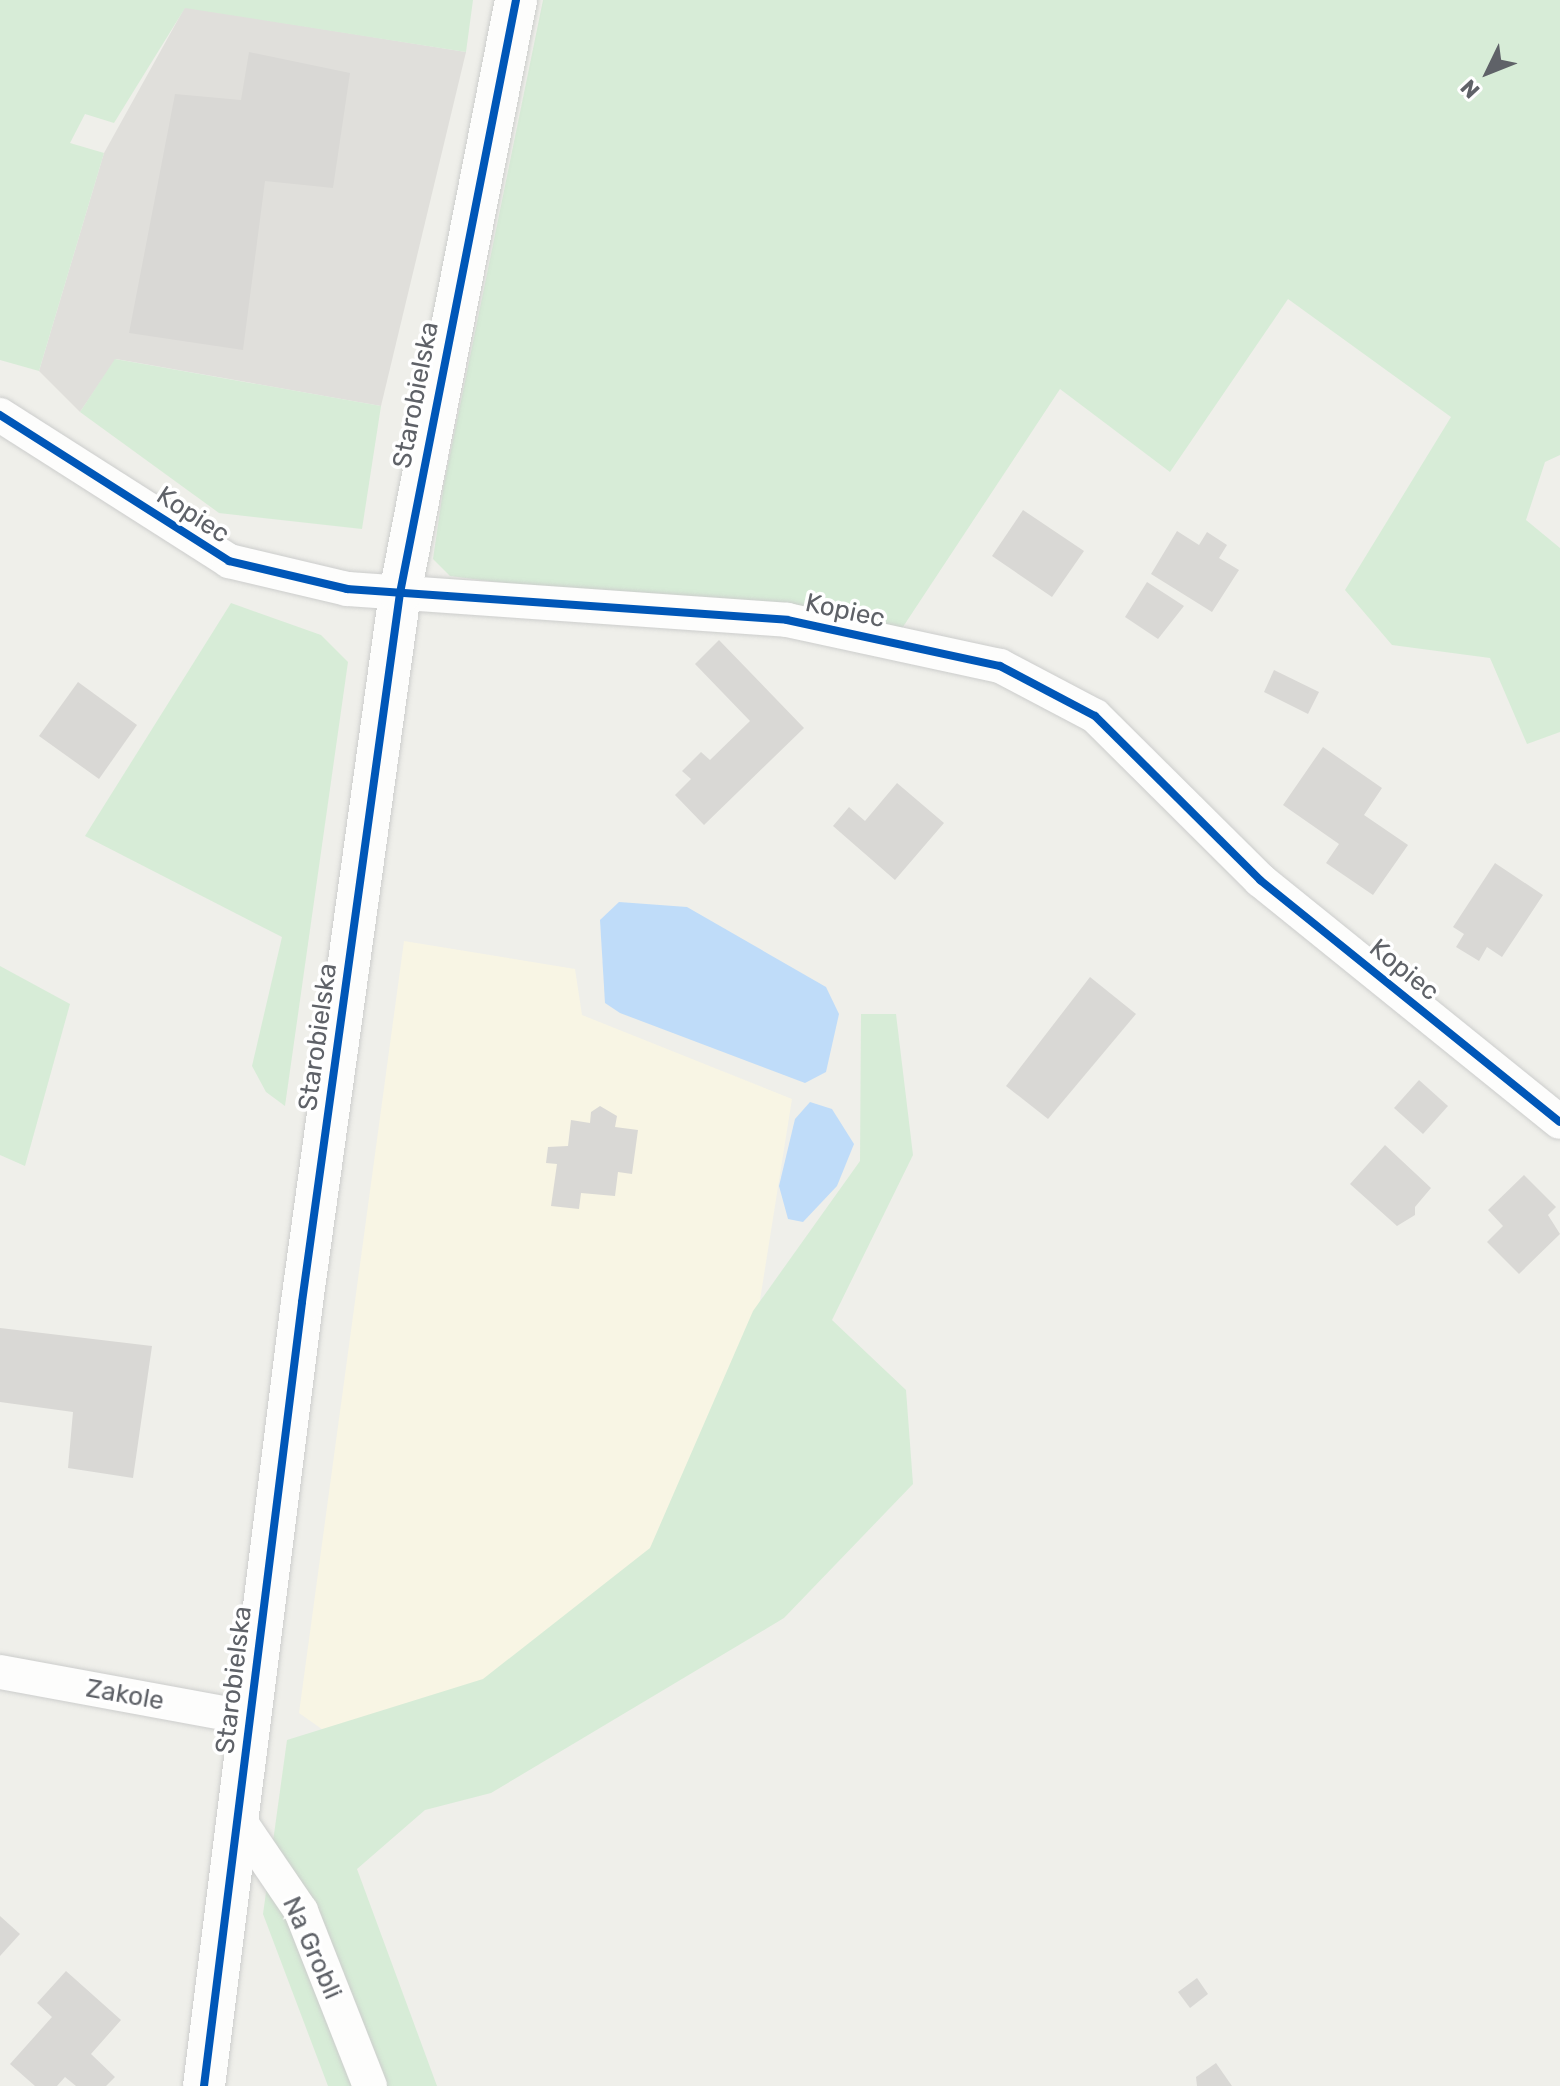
<!DOCTYPE html>
<html>
<head>
<meta charset="utf-8">
<style>
	body { margin:0 }
	#map { position:relative; width:1560px; height:2086px; overflow:hidden; background:#efefea; font-family:Rubik,sans-serif }
	div>[style] { position:absolute }
	[style*='--x'] { left:calc(var(--x)*1px); top:calc(var(--y)*1px); width:calc(var(--w)*1px); rotate:calc(var(--a)*1deg) }
	.commercial>* { inset:0; background:#f8f5e4 }
	.industrial>* { inset:0; background:#e0dfdb }
	.green>* { inset:0; background:#d7ecd7 }
	.water>* { inset:0; background:#bfdcf9 }
	.building>* { inset:0; background:#d9d8d5 }
	.roads { filter:drop-shadow(0 0 2px #cccdcc) drop-shadow(0 0 2px #cccdcc) }
	.minor>* { height:34px; margin:-17px; padding:0 17px; transform-origin:17px; border-radius:17px; background:#fdfdfc }
	.tertiary>* { height:42px; margin:-21px; padding:0 21px; transform-origin:21px; border-radius:21px; background:#fdfdfc }
	.cycleway>* { height:8px; margin:-4px; padding:0 4px; transform-origin:4px; border-radius:4px; background:#0057b8 }
	span { translate:-50% -50%; white-space:nowrap; text-align:center; line-height:1.15; -webkit-text-stroke:7px #fff; paint-order:stroke }
	.street-label { font-size:26px; color:#5f6268 }
	.north { position:absolute; left:1448px; top:32px; width:80px; height:80px; -webkit-text-stroke:6px #fff; paint-order:stroke; rotate:227deg; font-size:22px; font-weight:700; line-height:32px; text-align:center; color:#5f6268 }
	.north::after { content:''; display:block; margin:auto; width:28px; height:36px; background:#5f6268; clip-path:polygon(50% 0,100% 100%,50% 72%,0 100%) }
</style>
</head>
<body>
<div id="map">
	<div class="commercial">
		<div style="clip-path:polygon(404px 941px,575px 969px,582px 1015px,792px 1099px,753px 1344px,667px 1542px,474px 1698px,343px 1744px,299px 1713px)"></div>
	</div>
	<div class="industrial">
		<div style="clip-path:polygon(185px 7px,466px 52px,381px 406px,116px 359px,80px 412px,39px 371px,104px 153px)"></div>
	</div>
	<div class="green">
		<div style="clip-path:polygon(0 0,473px 0,466px 52px,185px 8px,114px 123px,85px 114px,70px 143px,104px 153px,39px 371px,0 360px)"></div>
		<div style="clip-path:polygon(543px 0,1560px 0,1560px 455px,1545px 462px,1526px 520px,1560px 548px,1560px 732px,1527px 744px,1490px 658px,1392px 645px,1345px 590px,1451px 417px,1288px 299px,1170px 472px,1060px 389px,893px 642px,787px 620px,450px 576px,433px 559px,444px 484px)"></div>
		<div style="clip-path:polygon(115px 359px,381px 406px,362px 529px,219px 513px,80px 412px)"></div>
		<div style="clip-path:polygon(231px 603px,321px 635px,348px 662px,285px 1106px,266px 1092px,252px 1066px,282px 937px,85px 836px)"></div>
		<div style="clip-path:polygon(0 966px,70px 1004px,25px 1166px,0 1155px)"></div>
		<div style="clip-path:polygon(861px 1014px,896px 1014px,913px 1155px,832px 1320px,906px 1390px,913px 1484px,784px 1618px,491px 1793px,425px 1810px,357px 1869px,437px 2086px,328px 2086px,263px 1914px,287px 1740px,483px 1679px,650px 1548px,753px 1311px,860px 1161px)"></div>
	</div>
	<div class="water">
		<div style="clip-path:polygon(619px 902px,687px 907px,826px 987px,839px 1014px,826px 1072px,805px 1083px,620px 1013px,605px 1003px,600px 920px)"></div>
		<div style="clip-path:polygon(810px 1102px,832px 1109px,854px 1144px,837px 1186px,803px 1222px,788px 1219px,779px 1186px,795px 1119px)"></div>
	</div>
	<div class="building">
		<div style="clip-path:polygon(249px 52px,350px 73px,333px 188px,265px 181px,243px 350px,129px 333px,175px 94px,241px 100px)"></div>
		<div style="clip-path:polygon(1023px 510px,1084px 551px,1052px 597px,992px 556px)"></div>
		<div style="clip-path:polygon(1177px 531px,1199px 545px,1207px 532px,1227px 545px,1219px 558px,1239px 570px,1212px 612px,1151px 574px)"></div>
		<div style="clip-path:polygon(1147px 582px,1184px 606px,1158px 639px,1125px 617px)"></div>
		<div style="clip-path:polygon(719px 640px,804px 728px,704px 825px,675px 795px,691px 779px,682px 771px,701px 752px,710px 760px,750px 721px,695px 664px)"></div>
		<div style="clip-path:polygon(1274px 670px,1319px 692px,1308px 714px,1264px 692px)"></div>
		<div style="clip-path:polygon(78px 682px,137px 725px,99px 779px,39px 736px)"></div>
		<div style="clip-path:polygon(1323px 747px,1382px 788px,1364px 815px,1408px 845px,1373px 895px,1326px 863px,1339px 844px,1283px 805px)"></div>
		<div style="clip-path:polygon(897px 783px,944px 823px,895px 880px,833px 826px,849px 807px,865px 821px)"></div>
		<div style="clip-path:polygon(1495px 863px,1543px 895px,1502px 957px,1487px 947px,1479px 961px,1456px 947px,1464px 934px,1453px 927px)"></div>
		<div style="clip-path:polygon(1090px 977px,1136px 1014px,1048px 1119px,1006px 1086px)"></div>
		<div style="clip-path:polygon(1419px 1080px,1448px 1106px,1423px 1134px,1394px 1108px)"></div>
		<div style="clip-path:polygon(600px 1106px,617px 1116px,615px 1127px,638px 1130px,632px 1174px,618px 1172px,615px 1196px,581px 1193px,579px 1209px,551px 1206px,557px 1164px,546px 1163px,548px 1147px,568px 1146px,571px 1120px,590px 1123px,591px 1112px)"></div>
		<div style="clip-path:polygon(1385px 1145px,1431px 1188px,1415px 1207px,1415px 1215px,1397px 1226px,1350px 1184px)"></div>
		<div style="clip-path:polygon(1524px 1175px,1556px 1207px,1548px 1215px,1560px 1234px,1519px 1274px,1487px 1242px,1503px 1226px,1488px 1210px)"></div>
		<div style="clip-path:polygon(0 1328px,152px 1346px,133px 1478px,68px 1468px,73px 1412px,0 1402px)"></div>
		<div style="clip-path:polygon(0 1916px,20px 1934px,0 1956px)"></div>
		<div style="clip-path:polygon(66px 1971px,121px 2020px,91px 2054px,115px 2077px,106px 2086px,76px 2086px,65px 2077px,57px 2086px,35px 2086px,10px 2064px,52px 2017px,37px 2003px)"></div>
		<div style="clip-path:polygon(1197px 1978px,1208px 1994px,1190px 2008px,1178px 1992px)"></div>
		<div style="clip-path:polygon(1216px 2063px,1232px 2086px,1197px 2086px,1196px 2077px)"></div>
	</div>
	<div class="roads">
		<div class="minor">
			<div style="--x:0;--y:415;--w:272;--a:32.5"></div>
			<div style="--x:229;--y:561;--w:121;--a:13.3"></div>
			<div style="--x:347;--y:589;--w:441;--a:4"></div>
			<div style="--x:787;--y:620;--w:218;--a:12.2"></div>
			<div style="--x:1000;--y:666;--w:107;--a:27.8"></div>
			<div style="--x:1095;--y:716;--w:233;--a:44.8"></div>
			<div style="--x:1260;--y:880;--w:385;--a:38.9"></div>
			<div style="--x:0;--y:1672;--w:254;--a:10.4"></div>
			<div style="--x:237;--y:1817;--w:114;--a:55.8"></div>
			<div style="--x:301;--y:1911;--w:188;--a:68.5"></div>
		</div>
		<div class="tertiary">
			<div style="--x:204;--y:2086;--w:790;--a:-82.87"></div>
			<div style="--x:302;--y:1302;--w:716;--a:-82.13"></div>
			<div style="--x:400;--y:593;--w:604;--a:-78.93"></div>
		</div>
	</div>
	<div class="cycleway">
		<div style="--x:0;--y:415;--w:272;--a:32.5"></div>
		<div style="--x:229;--y:561;--w:121;--a:13.3"></div>
		<div style="--x:347;--y:589;--w:441;--a:4"></div>
		<div style="--x:787;--y:620;--w:218;--a:12.2"></div>
		<div style="--x:1000;--y:666;--w:107;--a:27.8"></div>
		<div style="--x:1095;--y:716;--w:233;--a:44.8"></div>
		<div style="--x:1260;--y:880;--w:385;--a:38.9"></div>
		<div style="--x:204;--y:2086;--w:790;--a:-82.87"></div>
		<div style="--x:302;--y:1302;--w:716;--a:-82.13"></div>
		<div style="--x:400;--y:593;--w:604;--a:-78.93"></div>
	</div>
	<div class="street-label">
		<span style="left:416px;top:395px;rotate:-79deg">Starobielska</span>
		<span style="left:193px;top:515px;rotate:33deg">Kopiec</span>
		<span style="left:845px;top:611px;rotate:12deg">Kopiec</span>
		<span style="left:1404px;top:970px;rotate:39deg">Kopiec</span>
		<span style="left:318px;top:1037px;rotate:-82deg">Starobielska</span>
		<span style="left:234px;top:1680px;rotate:-83deg">Starobielska</span>
		<span style="left:125px;top:1695px;rotate:10deg">Zakole</span>
		<span style="left:312px;top:1948px;rotate:66deg">Na Grobli</span>
	</div>
	<div class="north">N</div>
</div>
</body>
</html>
